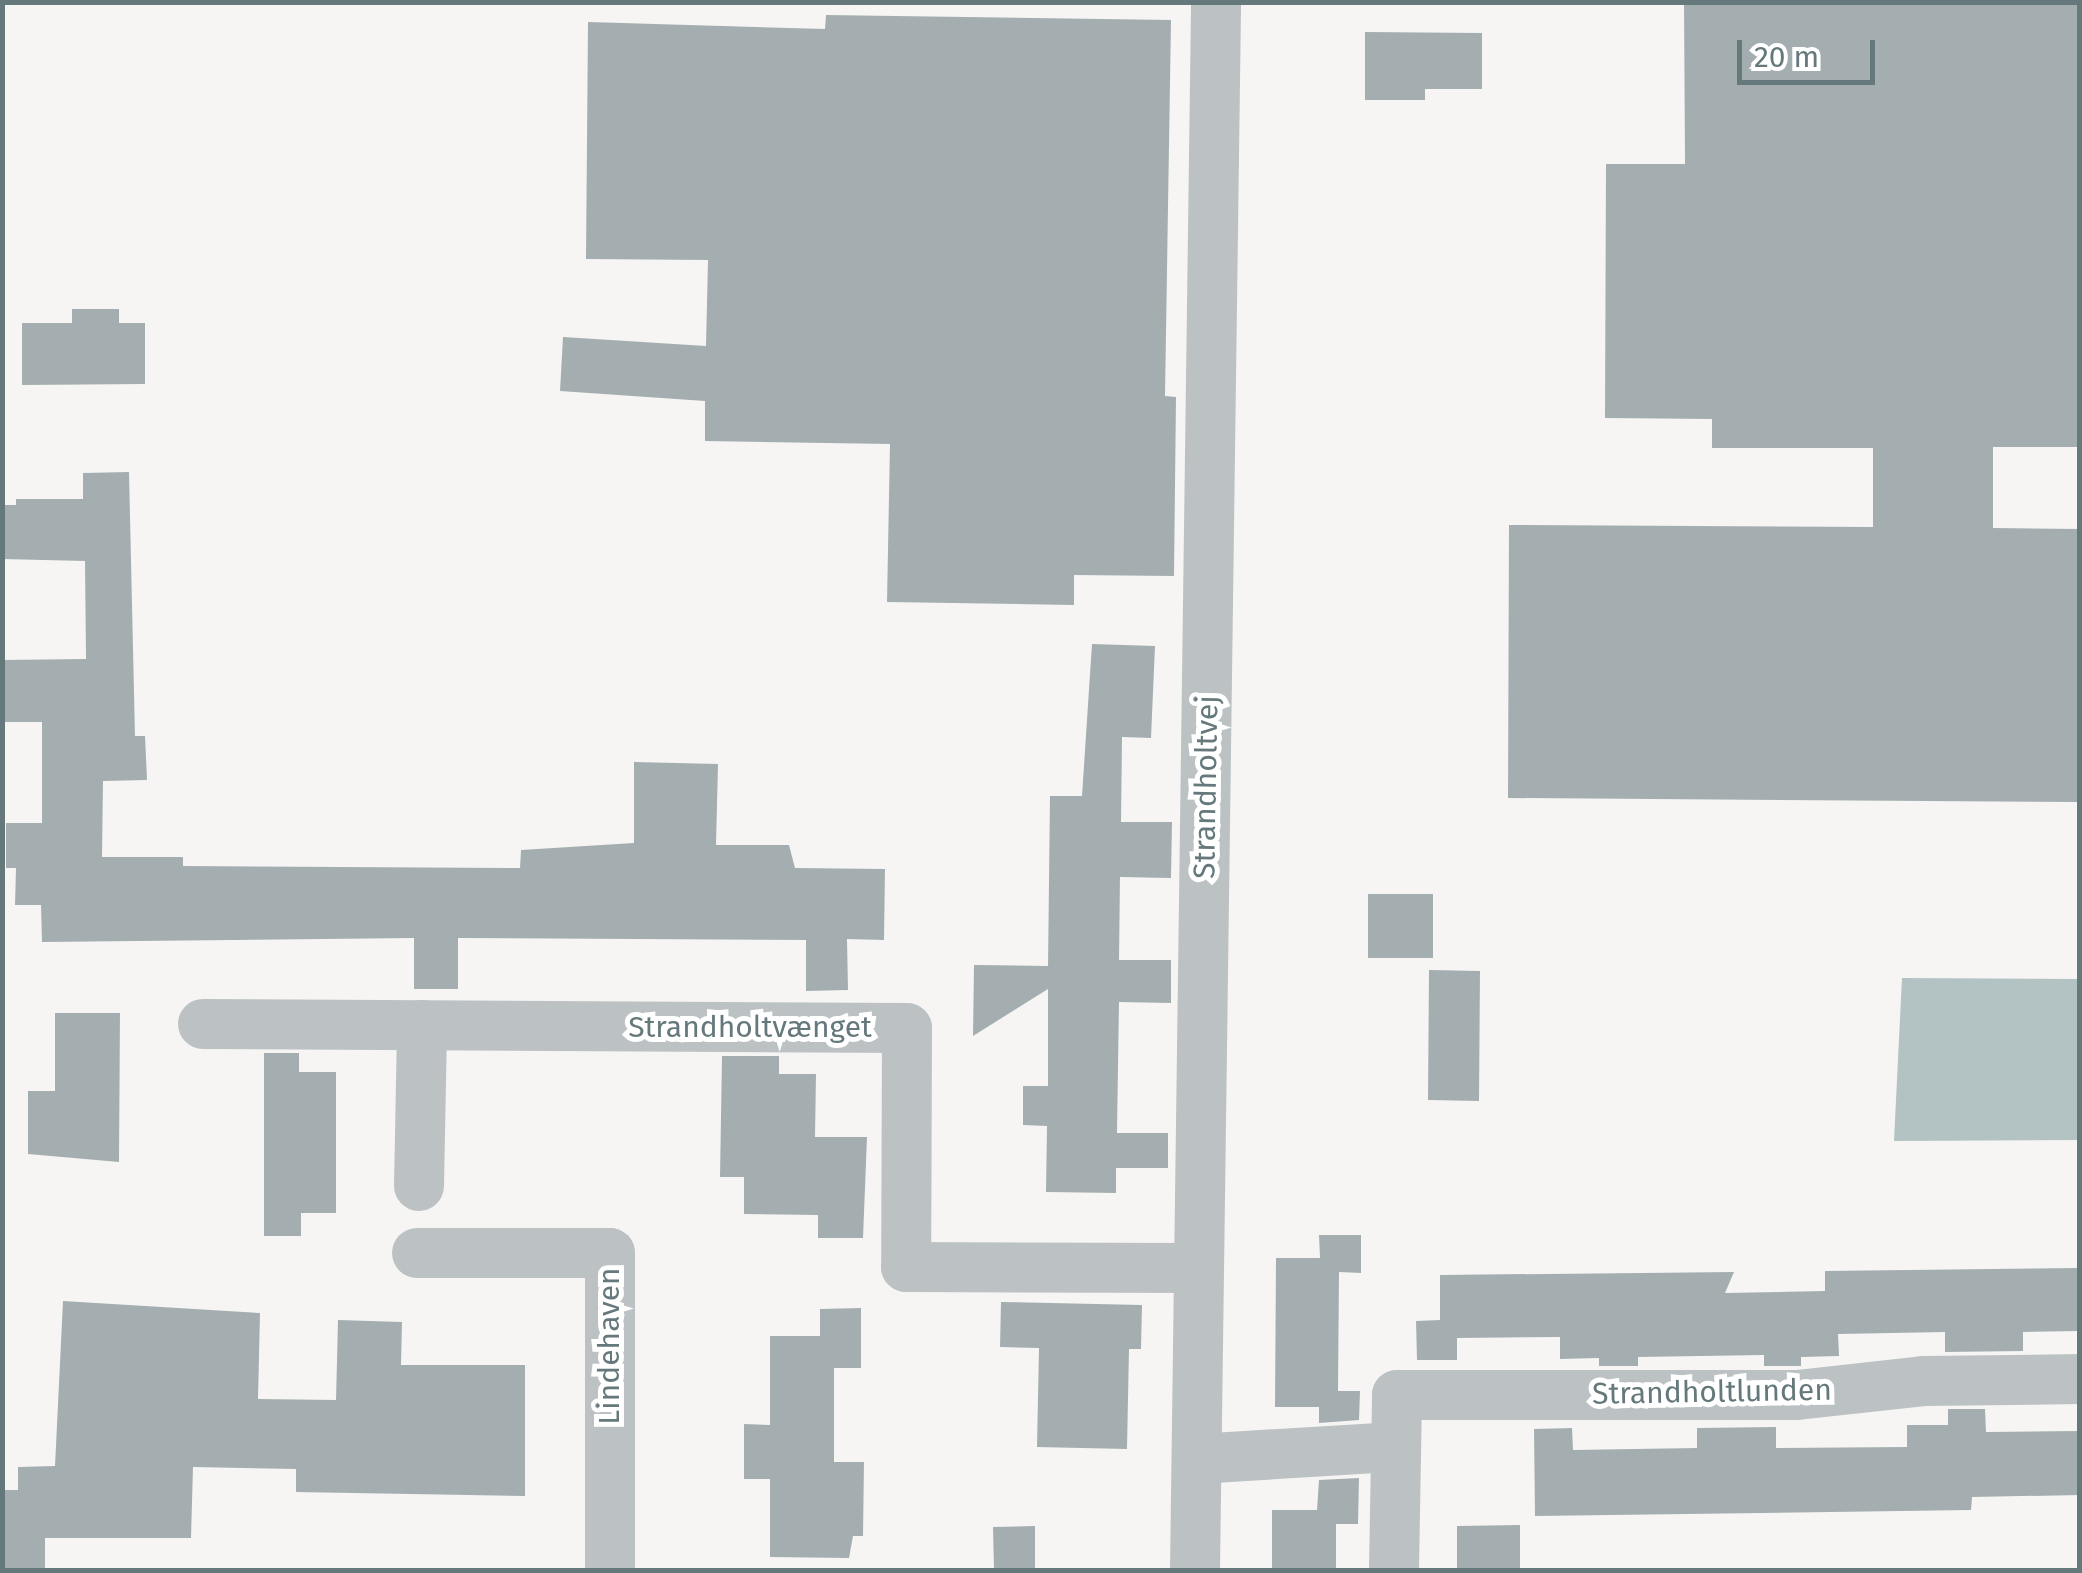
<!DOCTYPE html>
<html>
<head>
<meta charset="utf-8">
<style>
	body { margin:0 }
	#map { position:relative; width:2082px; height:1573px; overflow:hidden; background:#f6f5f4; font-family:"Fira Sans",sans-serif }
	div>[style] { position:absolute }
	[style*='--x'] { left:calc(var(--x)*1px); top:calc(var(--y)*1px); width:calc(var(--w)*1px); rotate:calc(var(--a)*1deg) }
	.water>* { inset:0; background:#b3c2c2 }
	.building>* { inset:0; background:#a4aeb0 }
	.minor>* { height:50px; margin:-25px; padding:0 25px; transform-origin:25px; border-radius:25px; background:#bcc2c3 }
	span { translate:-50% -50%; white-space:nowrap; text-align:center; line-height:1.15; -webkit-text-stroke:10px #fff; paint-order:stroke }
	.street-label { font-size:30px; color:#65787b }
	.frame { position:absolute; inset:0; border:5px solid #65787b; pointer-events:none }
	.scale { position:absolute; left:1737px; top:40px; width:138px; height:45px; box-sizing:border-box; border:5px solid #65787b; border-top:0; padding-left:12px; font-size:30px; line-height:35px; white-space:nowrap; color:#65787b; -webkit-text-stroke:8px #fff; paint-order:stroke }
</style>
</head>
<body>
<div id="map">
	<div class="water">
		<div style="clip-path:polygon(1902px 978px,2079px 979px,2079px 1140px,1894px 1141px)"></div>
	</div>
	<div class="building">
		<div style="clip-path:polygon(1684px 2px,2080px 2px,2080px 447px,1993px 447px,1993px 528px,2080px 529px,2080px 802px,1508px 798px,1509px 525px,1873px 527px,1873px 448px,1712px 448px,1712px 419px,1605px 418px,1606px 164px,1685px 164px)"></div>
		<div style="clip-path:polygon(826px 15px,1171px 20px,1165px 396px,1176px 397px,1174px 576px,1074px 575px,1074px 605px,887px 602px,890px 444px,705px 441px,705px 401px,560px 391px,563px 337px,706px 346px,708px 260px,586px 259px,588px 22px,825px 29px)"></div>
		<div style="clip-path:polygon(1365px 32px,1482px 33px,1482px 89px,1425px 89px,1425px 100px,1365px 100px)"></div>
		<div style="clip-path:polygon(72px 309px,119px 309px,119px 323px,145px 323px,145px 384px,22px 385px,22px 323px,72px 323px)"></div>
		<div style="clip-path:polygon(129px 472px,135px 736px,145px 736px,147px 780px,103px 781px,102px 857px,183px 857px,183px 866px,520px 868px,521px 850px,634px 843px,634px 762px,718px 764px,716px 845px,789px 845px,795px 868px,885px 869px,884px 940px,847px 939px,848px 990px,806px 991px,806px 940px,458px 938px,458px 989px,414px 989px,414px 938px,42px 942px,41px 905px,15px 905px,16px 868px,6px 868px,6px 823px,42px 823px,42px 722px,2px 722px,2px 660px,86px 659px,85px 561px,2px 559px,2px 505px,16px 505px,16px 499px,83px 499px,83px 473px)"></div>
		<div style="clip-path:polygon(1092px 644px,1155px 646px,1151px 738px,1122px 737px,1121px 822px,1172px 822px,1171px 878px,1120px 877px,1119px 960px,1171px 960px,1171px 1003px,1119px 1002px,1117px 1133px,1168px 1133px,1168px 1168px,1116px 1168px,1116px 1193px,1046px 1192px,1047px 1126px,1023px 1125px,1023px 1086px,1048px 1086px,1048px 989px,973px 1036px,974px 965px,1048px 966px,1050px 796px,1082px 796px)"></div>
		<div style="clip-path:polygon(1368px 894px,1433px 894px,1433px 958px,1368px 958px)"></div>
		<div style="clip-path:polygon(1429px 970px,1480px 971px,1479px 1101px,1428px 1100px)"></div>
		<div style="clip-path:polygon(55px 1013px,120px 1013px,119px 1162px,28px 1154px,28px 1091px,55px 1091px)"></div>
		<div style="clip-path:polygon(264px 1053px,299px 1053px,299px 1072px,336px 1072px,336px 1213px,301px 1213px,301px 1236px,264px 1236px)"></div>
		<div style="clip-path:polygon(722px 1056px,779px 1056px,779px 1074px,816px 1074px,815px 1137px,867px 1137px,863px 1238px,818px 1238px,818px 1215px,744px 1214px,744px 1177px,720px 1177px)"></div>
		<div style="clip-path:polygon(1319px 1235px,1361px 1235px,1361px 1273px,1339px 1272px,1338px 1391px,1360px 1391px,1359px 1420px,1319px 1423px,1319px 1407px,1275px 1407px,1276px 1258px,1320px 1258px)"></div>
		<div style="clip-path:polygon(2080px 1268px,2080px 1331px,2023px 1332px,2023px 1351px,1945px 1352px,1945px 1332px,1838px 1334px,1839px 1356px,1801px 1357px,1801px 1366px,1764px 1366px,1764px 1355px,1638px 1357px,1638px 1366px,1599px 1366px,1599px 1358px,1560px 1359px,1560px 1337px,1457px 1338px,1457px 1360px,1417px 1360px,1416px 1321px,1440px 1320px,1440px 1275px,1734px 1272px,1725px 1293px,1825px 1291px,1825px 1271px)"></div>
		<div style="clip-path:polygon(63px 1301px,260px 1313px,258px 1399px,336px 1400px,338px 1320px,402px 1322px,401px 1365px,525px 1365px,525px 1496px,296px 1492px,296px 1469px,193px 1467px,191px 1538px,45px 1538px,45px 1568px,2px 1568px,2px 1490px,18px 1490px,18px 1467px,55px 1466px)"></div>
		<div style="clip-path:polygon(1001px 1302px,1142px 1305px,1141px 1349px,1129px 1349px,1127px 1449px,1037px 1447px,1039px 1348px,1000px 1347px)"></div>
		<div style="clip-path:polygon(861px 1308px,861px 1368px,834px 1368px,834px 1462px,864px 1462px,863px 1536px,853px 1536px,849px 1558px,770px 1557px,770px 1479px,744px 1479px,744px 1424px,770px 1425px,770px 1336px,820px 1336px,820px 1309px)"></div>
		<div style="clip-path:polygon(1948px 1409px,1985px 1409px,1986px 1432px,2080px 1431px,2080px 1495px,1972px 1497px,1971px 1510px,1535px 1516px,1534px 1429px,1572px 1428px,1573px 1450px,1697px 1448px,1697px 1428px,1776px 1427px,1776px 1448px,1907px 1447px,1907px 1425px,1948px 1425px)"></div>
		<div style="clip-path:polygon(1359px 1478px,1358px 1524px,1336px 1524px,1336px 1570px,1272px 1570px,1272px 1510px,1317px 1510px,1319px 1480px)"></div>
		<div style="clip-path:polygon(1520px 1525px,1520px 1570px,1457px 1570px,1457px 1526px)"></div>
		<div style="clip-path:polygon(1035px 1526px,1035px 1570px,994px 1570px,993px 1527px)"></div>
	</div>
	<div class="minor">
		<div style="--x:203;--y:1024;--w:704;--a:0.33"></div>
		<div style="--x:907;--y:1028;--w:239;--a:90.2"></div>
		<div style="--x:906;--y:1267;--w:293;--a:0.2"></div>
		<div style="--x:419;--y:1186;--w:161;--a:-88.9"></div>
		<div style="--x:417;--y:1253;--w:193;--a:0"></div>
		<div style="--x:610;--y:1253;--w:317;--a:90"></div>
		<div style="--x:1197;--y:1459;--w:195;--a:-3.5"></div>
		<div style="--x:1195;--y:1570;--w:1568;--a:-89.23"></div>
		<div style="--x:1394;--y:1570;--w:175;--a:-89"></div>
		<div style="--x:1397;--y:1395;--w:400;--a:0"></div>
		<div style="--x:1797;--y:1395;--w:127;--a:-6.3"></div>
		<div style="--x:1923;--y:1381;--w:157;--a:-0.7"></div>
	</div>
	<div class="street-label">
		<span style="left:1206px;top:787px;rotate:-89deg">Strandholtvej</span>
		<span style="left:750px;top:1027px">Strandholtvænget</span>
		<span style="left:609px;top:1346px;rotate:-90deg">Lindehaven</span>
		<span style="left:1712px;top:1392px;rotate:-1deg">Strandholtlunden</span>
	</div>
	<div class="frame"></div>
	<div class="scale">20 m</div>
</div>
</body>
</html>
